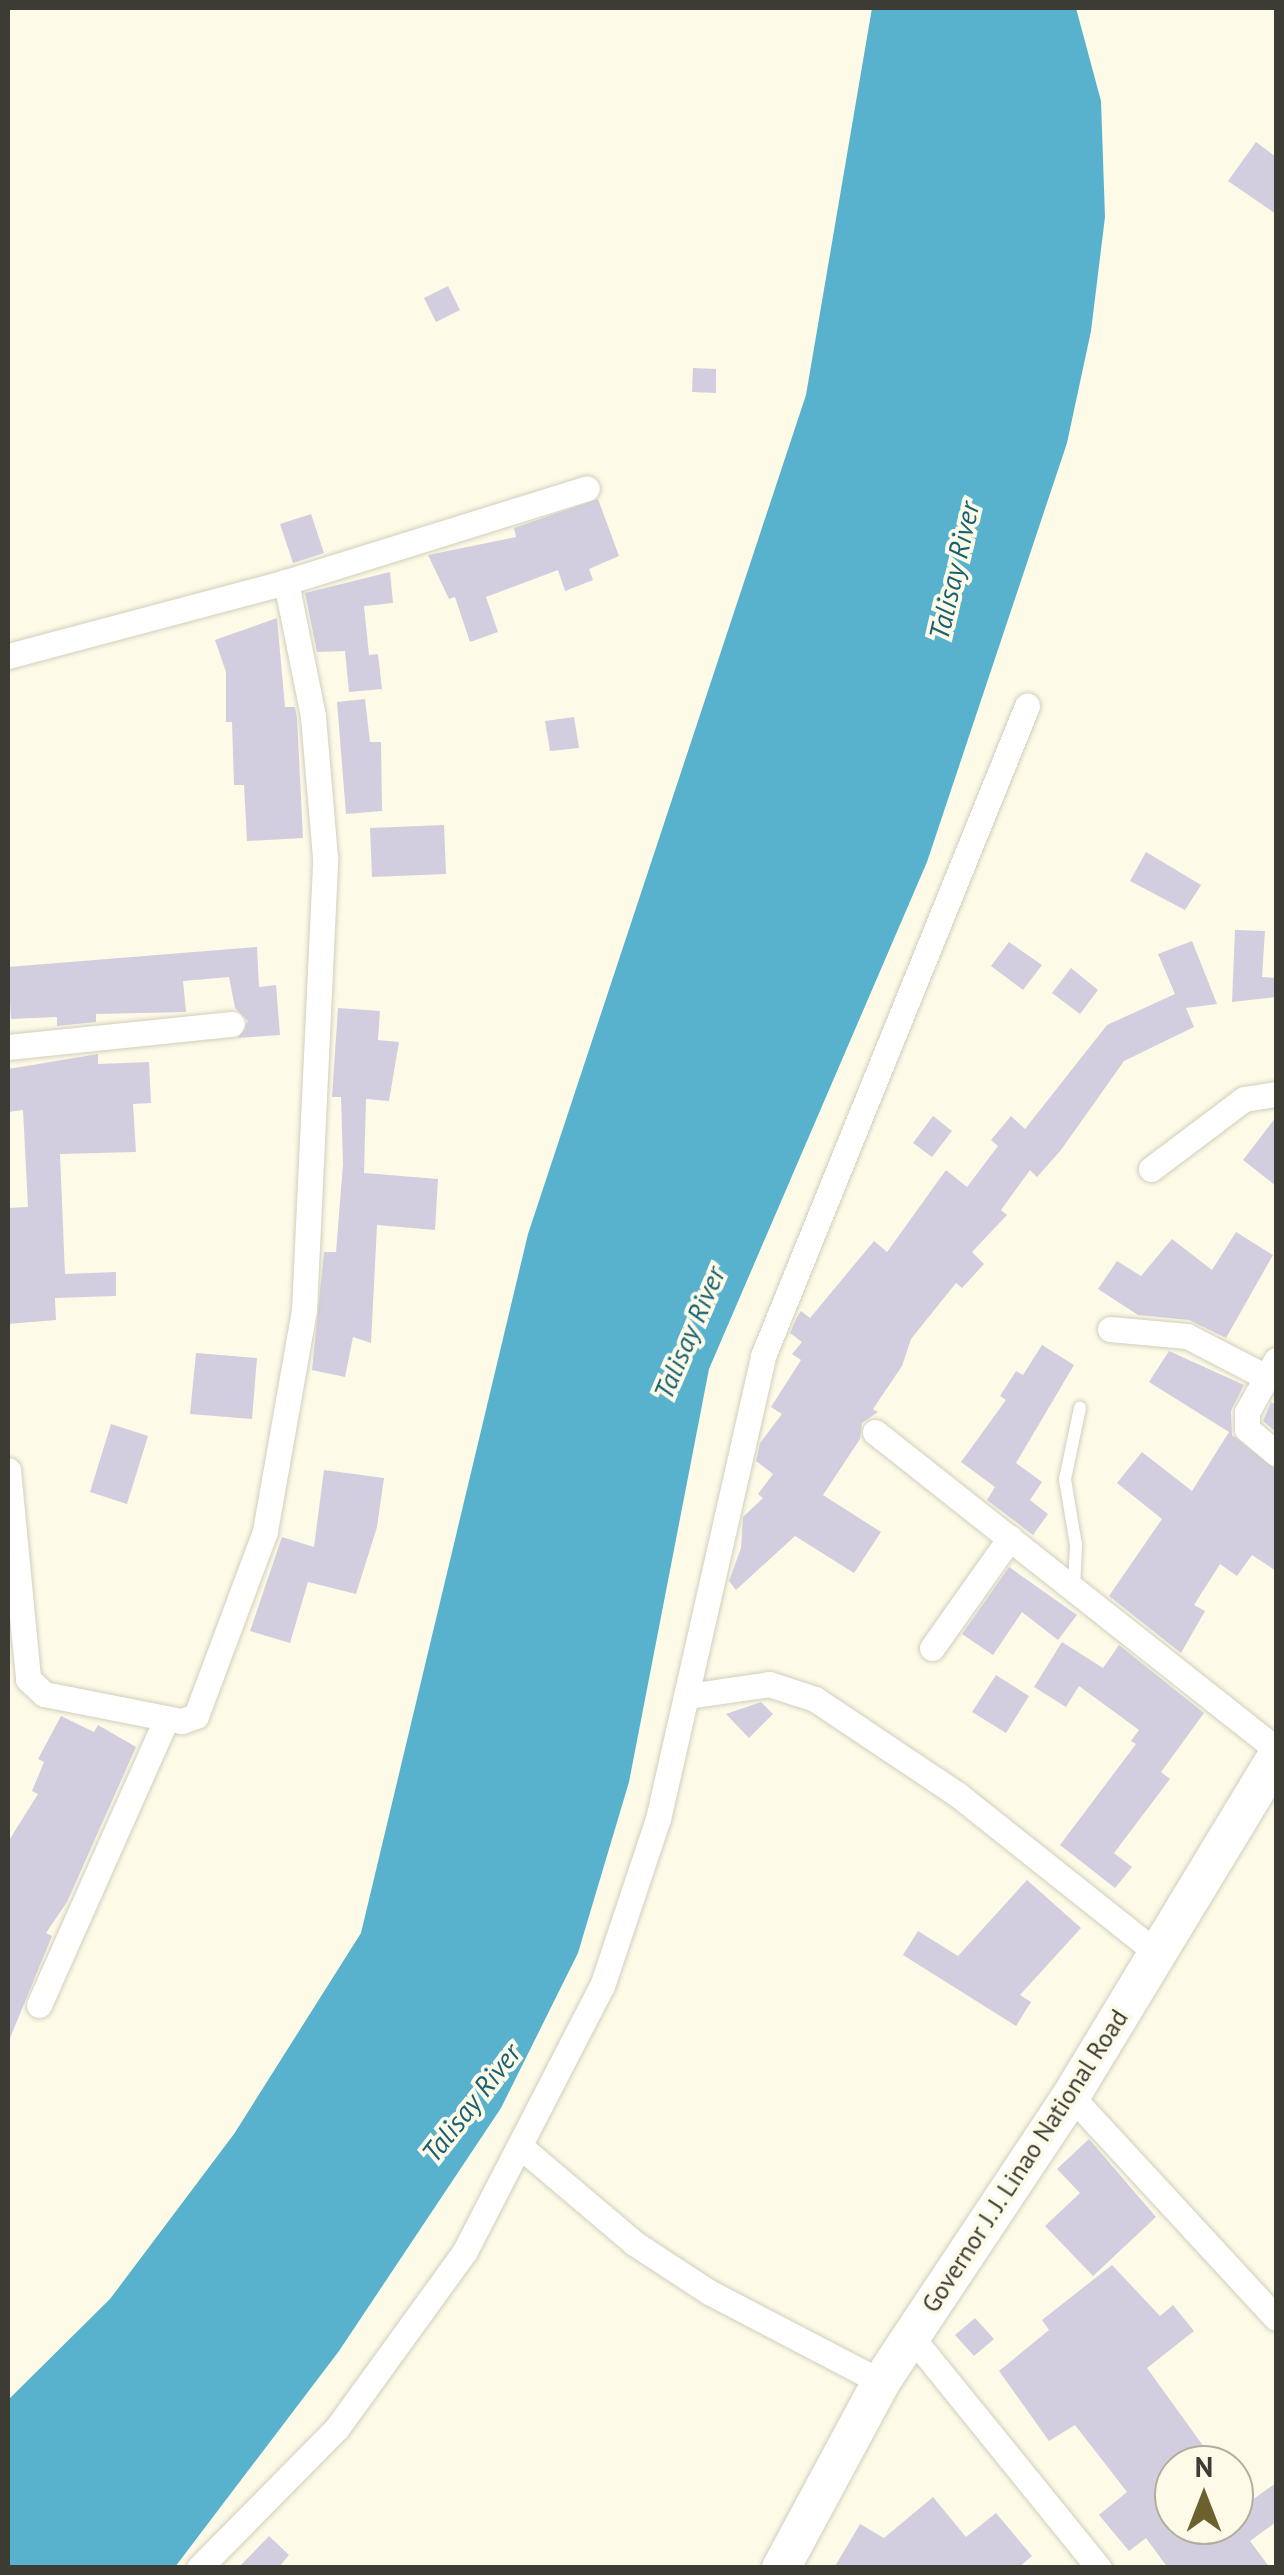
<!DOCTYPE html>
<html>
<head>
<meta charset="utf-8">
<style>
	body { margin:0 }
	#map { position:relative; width:1284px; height:2575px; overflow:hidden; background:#fdfae7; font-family:"PT Sans",sans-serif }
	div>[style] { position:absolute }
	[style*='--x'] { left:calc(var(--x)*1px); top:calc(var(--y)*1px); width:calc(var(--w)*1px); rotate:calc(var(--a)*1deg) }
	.water>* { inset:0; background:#59b2cd }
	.building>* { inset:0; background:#d3cedf }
	.roads { filter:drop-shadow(0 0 2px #d1cebc) drop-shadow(0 0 2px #d1cebc) }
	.lane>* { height:12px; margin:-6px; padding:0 6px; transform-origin:6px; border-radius:6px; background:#fff }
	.street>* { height:25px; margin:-12.5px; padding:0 12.5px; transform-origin:12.5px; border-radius:12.5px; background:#fff }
	.secondary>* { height:38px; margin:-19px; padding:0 19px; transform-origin:19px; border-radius:19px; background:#fff }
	span { translate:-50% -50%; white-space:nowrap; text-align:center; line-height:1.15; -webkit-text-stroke:8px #fdfae7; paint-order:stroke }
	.street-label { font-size:25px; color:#3c3b34 }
	.water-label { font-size:28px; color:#196074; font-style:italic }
	.frame { position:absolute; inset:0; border:10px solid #3c3b34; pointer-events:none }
	.north { position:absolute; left:1154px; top:2445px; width:100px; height:100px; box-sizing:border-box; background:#fdfae7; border:2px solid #b0ae9f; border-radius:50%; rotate:0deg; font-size:28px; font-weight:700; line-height:40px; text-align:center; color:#3c3b34 }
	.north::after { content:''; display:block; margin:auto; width:35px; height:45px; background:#6c612e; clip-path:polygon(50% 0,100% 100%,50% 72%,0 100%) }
</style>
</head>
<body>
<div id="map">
	<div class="water">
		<div style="clip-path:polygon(872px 8px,1076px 8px,1101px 101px,1105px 217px,1091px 331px,1067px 443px,927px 862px,709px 1369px,629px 1782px,578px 1953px,501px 2108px,339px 2351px,175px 2567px,8px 2567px,8px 2400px,110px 2299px,234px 2134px,361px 1933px,528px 1234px,806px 395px)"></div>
	</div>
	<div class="building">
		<div style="clip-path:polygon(1256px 142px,1276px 157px,1276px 214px,1228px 181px)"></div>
		<div style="clip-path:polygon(448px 286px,460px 310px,436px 322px,424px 298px)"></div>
		<div style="clip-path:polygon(693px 368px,716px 369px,716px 393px,692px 392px)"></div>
		<div style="clip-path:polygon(598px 499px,619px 556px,589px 569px,593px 580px,565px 591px,558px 570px,486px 597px,498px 632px,470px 642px,455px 597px,449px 599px,428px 555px,516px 537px,514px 528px)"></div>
		<div style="clip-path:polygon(311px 514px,324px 553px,293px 563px,280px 524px)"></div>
		<div style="clip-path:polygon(390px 572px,393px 603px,364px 606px,369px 655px,378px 654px,382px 689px,349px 692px,345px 651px,317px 652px,305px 593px)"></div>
		<div style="clip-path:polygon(277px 618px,285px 707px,295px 707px,297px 718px,303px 838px,247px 841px,244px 785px,234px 785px,232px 722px,226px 722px,226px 672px,215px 640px)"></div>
		<div style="clip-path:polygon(365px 699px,370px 742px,381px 742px,382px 811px,346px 814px,337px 702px)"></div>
		<div style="clip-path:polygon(574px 717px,579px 748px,550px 751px,545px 721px)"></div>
		<div style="clip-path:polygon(444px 825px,446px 874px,372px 877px,370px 828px)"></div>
		<div style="clip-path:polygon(1146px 852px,1201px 885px,1185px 910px,1130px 881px)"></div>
		<div style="clip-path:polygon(1235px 930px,1265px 931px,1262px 977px,1276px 978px,1276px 997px,1232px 1002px)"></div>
		<div style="clip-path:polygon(1192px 941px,1217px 1004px,1186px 1008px,1194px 1027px,1124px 1061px,1061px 1150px,1037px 1177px,1030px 1170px,1001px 1210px,1007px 1215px,972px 1252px,984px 1264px,962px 1288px,956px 1283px,911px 1339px,902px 1366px,873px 1409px,878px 1412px,862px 1423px,860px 1439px,823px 1495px,881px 1532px,854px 1573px,795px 1536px,736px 1590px,729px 1581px,741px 1548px,743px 1517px,763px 1498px,758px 1494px,773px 1474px,756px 1461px,760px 1443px,782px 1414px,771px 1407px,801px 1360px,792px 1354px,802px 1342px,790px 1333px,797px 1317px,801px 1311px,810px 1318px,874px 1241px,887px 1252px,946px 1170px,967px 1187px,998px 1146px,991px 1140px,1011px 1116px,1025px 1129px,1107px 1025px,1175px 994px,1158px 954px)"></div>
		<div style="clip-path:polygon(1009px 942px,1042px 965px,1023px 990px,991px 966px)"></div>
		<div style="clip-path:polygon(257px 947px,259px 987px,276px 985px,280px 1035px,238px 1038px,248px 1021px,235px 1008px,229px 977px,183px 981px,186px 1012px,96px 1014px,96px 1022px,57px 1026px,57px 1017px,11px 1019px,8px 967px)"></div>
		<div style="clip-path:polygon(1071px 968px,1098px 990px,1080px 1014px,1052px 993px)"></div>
		<div style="clip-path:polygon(338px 1008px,380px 1011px,378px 1040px,399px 1042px,389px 1101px,366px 1099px,364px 1173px,438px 1179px,435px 1230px,377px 1225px,371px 1343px,353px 1337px,345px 1377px,312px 1370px,324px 1252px,336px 1252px,343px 1164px,341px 1097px,332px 1097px)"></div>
		<div style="clip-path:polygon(98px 1054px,98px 1064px,149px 1062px,151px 1103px,133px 1104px,136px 1152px,60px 1154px,65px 1274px,116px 1272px,116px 1296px,55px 1298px,56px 1320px,8px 1324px,8px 1208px,28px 1207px,23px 1110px,8px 1112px,8px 1069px)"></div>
		<div style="clip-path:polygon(933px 1116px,952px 1131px,932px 1157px,913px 1143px)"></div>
		<div style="clip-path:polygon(1276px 1117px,1276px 1186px,1243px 1160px)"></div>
		<div style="clip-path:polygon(1236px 1232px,1273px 1255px,1226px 1338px,1189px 1320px,1138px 1315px,1098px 1289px,1117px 1261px,1141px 1276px,1172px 1239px,1212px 1270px)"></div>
		<div style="clip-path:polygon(1042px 1345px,1074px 1365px,1016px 1463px,1042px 1482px,1030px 1500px,1048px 1514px,1033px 1535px,987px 1500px,995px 1487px,961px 1462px,1006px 1400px,1000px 1396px,1016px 1371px,1023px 1375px)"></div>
		<div style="clip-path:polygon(1169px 1351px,1244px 1385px,1231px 1411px,1232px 1435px,1276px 1469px,1276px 1571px,1252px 1555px,1237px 1576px,1220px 1564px,1194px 1605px,1205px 1611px,1181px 1653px,1109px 1596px,1162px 1519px,1117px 1483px,1142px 1452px,1192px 1491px,1229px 1432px,1149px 1382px)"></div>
		<div style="clip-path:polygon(196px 1353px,257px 1358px,252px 1419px,190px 1414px)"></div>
		<div style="clip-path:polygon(1271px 1402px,1276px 1405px,1276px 1432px,1263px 1421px)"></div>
		<div style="clip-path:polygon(111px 1424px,148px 1436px,127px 1504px,90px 1492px)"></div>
		<div style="clip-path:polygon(324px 1470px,384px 1478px,377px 1527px,356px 1594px,308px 1582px,290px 1643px,250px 1631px,282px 1537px,314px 1547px)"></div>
		<div style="clip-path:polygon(1009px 1567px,1077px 1615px,1058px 1640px,1022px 1612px,993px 1655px,962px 1634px)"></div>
		<div style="clip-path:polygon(1062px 1642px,1103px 1668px,1119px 1645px,1204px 1713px,1161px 1772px,1170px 1779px,1114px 1853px,1132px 1867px,1115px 1888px,1060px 1845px,1136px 1744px,1131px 1741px,1139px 1730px,1079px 1686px,1066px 1707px,1034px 1687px)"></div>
		<div style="clip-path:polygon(996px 1675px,1029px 1696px,1006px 1733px,972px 1712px)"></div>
		<div style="clip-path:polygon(761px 1702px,773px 1714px,749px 1738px,726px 1714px)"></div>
		<div style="clip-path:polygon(61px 1716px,94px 1732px,98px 1725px,136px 1747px,67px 1902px,46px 1933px,52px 1936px,8px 2043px,8px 1842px,38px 1794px,32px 1791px,44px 1762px,38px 1759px)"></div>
		<div style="clip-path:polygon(1027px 1880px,1081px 1928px,1020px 1995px,1031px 2002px,1016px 2026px,903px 1955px,918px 1931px,958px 1956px)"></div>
		<div style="clip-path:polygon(1089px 2139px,1156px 2217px,1093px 2276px,1045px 2226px,1080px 2193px,1057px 2169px)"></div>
		<div style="clip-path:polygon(1112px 2265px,1160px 2316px,1173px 2305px,1194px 2331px,1147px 2368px,1217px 2465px,1174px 2465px,1174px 2525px,1234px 2525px,1234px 2513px,1276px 2483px,1276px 2522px,1250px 2541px,1270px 2568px,1168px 2568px,1146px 2538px,1129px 2551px,1099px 2515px,1127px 2492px,1075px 2425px,1049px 2441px,999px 2371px,1049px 2330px,1042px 2320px)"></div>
		<div style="clip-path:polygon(975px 2318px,994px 2339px,974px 2356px,955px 2335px)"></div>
		<div style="clip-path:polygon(933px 2497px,966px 2537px,996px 2513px,1032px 2556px,1018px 2568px,834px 2568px,860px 2524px,884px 2538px)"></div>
		<div style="clip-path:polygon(269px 2536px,289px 2555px,278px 2568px,238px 2568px)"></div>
	</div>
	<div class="roads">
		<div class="lane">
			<div style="--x:1074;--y:1589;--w:44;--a:-87.4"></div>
			<div style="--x:1076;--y:1545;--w:67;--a:-99.5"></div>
			<div style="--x:1065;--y:1479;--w:73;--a:-78.1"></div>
		</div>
		<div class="street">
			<div style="--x:8;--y:656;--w:288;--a:-14.9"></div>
			<div style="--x:286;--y:582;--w:315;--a:-17.3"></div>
			<div style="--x:8;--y:1047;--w:225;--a:-5.9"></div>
			<div style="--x:1151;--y:1169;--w:116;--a:-37"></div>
			<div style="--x:1244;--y:1099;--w:32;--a:-9"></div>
			<div style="--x:1110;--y:1329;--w:77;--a:5.2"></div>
			<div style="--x:1187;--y:1336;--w:89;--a:27.4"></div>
			<div style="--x:1276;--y:1360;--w:60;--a:119.1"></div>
			<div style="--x:1247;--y:1412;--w:17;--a:90"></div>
			<div style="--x:1247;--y:1429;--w:38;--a:40"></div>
			<div style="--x:875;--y:1432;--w:511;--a:38.33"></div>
			<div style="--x:8;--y:1470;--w:210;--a:84.5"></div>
			<div style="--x:28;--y:1679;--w:22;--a:43"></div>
			<div style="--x:44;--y:1694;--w:141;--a:11.1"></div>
			<div style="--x:182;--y:1721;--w:15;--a:-20"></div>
			<div style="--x:196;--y:1716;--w:197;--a:-69.5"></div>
			<div style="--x:265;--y:1531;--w:224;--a:-80"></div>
			<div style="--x:304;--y:1310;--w:453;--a:-87.3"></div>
			<div style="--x:325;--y:857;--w:142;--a:-94.9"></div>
			<div style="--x:313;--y:716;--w:137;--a:-101.4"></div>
			<div style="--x:932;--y:1648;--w:135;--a:-54.7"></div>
			<div style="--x:688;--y:1696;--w:82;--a:-8.4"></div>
			<div style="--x:769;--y:1684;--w:48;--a:18.1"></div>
			<div style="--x:815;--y:1699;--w:171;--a:33.8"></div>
			<div style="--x:957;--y:1794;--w:257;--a:38.5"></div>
			<div style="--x:39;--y:2005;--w:314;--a:-66"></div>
			<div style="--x:1071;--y:2096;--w:302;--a:47.3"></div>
			<div style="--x:521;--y:2147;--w:148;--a:40.3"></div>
			<div style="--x:634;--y:2243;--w:90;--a:33.2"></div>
			<div style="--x:709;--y:2292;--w:194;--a:27.6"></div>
			<div style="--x:911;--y:2336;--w:299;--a:51"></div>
			<div style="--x:199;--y:2568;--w:197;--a:-45.4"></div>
			<div style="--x:337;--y:2428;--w:218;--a:-54.1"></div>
			<div style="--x:465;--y:2251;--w:298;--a:-62.7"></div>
			<div style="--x:602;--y:1986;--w:176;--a:-71.5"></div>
			<div style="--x:658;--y:1819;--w:475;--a:-77.2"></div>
			<div style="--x:763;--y:1356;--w:702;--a:-67.9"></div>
		</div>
		<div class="secondary">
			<div style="--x:781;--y:2568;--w:211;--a:-61.7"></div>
			<div style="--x:881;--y:2382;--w:343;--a:-56.4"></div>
			<div style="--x:1071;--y:2096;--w:395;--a:-58.8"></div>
		</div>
	</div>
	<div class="street-label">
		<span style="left:1025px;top:2161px;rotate:-57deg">Governor J. J. Linao National Road</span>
	</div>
	<div class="water-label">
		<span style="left:954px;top:571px;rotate:-77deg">Talisay River</span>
		<span style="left:689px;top:1333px;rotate:-67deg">Talisay River</span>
		<span style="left:471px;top:2103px;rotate:-52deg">Talisay River</span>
	</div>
	<div class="frame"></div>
	<div class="north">N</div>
</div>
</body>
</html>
